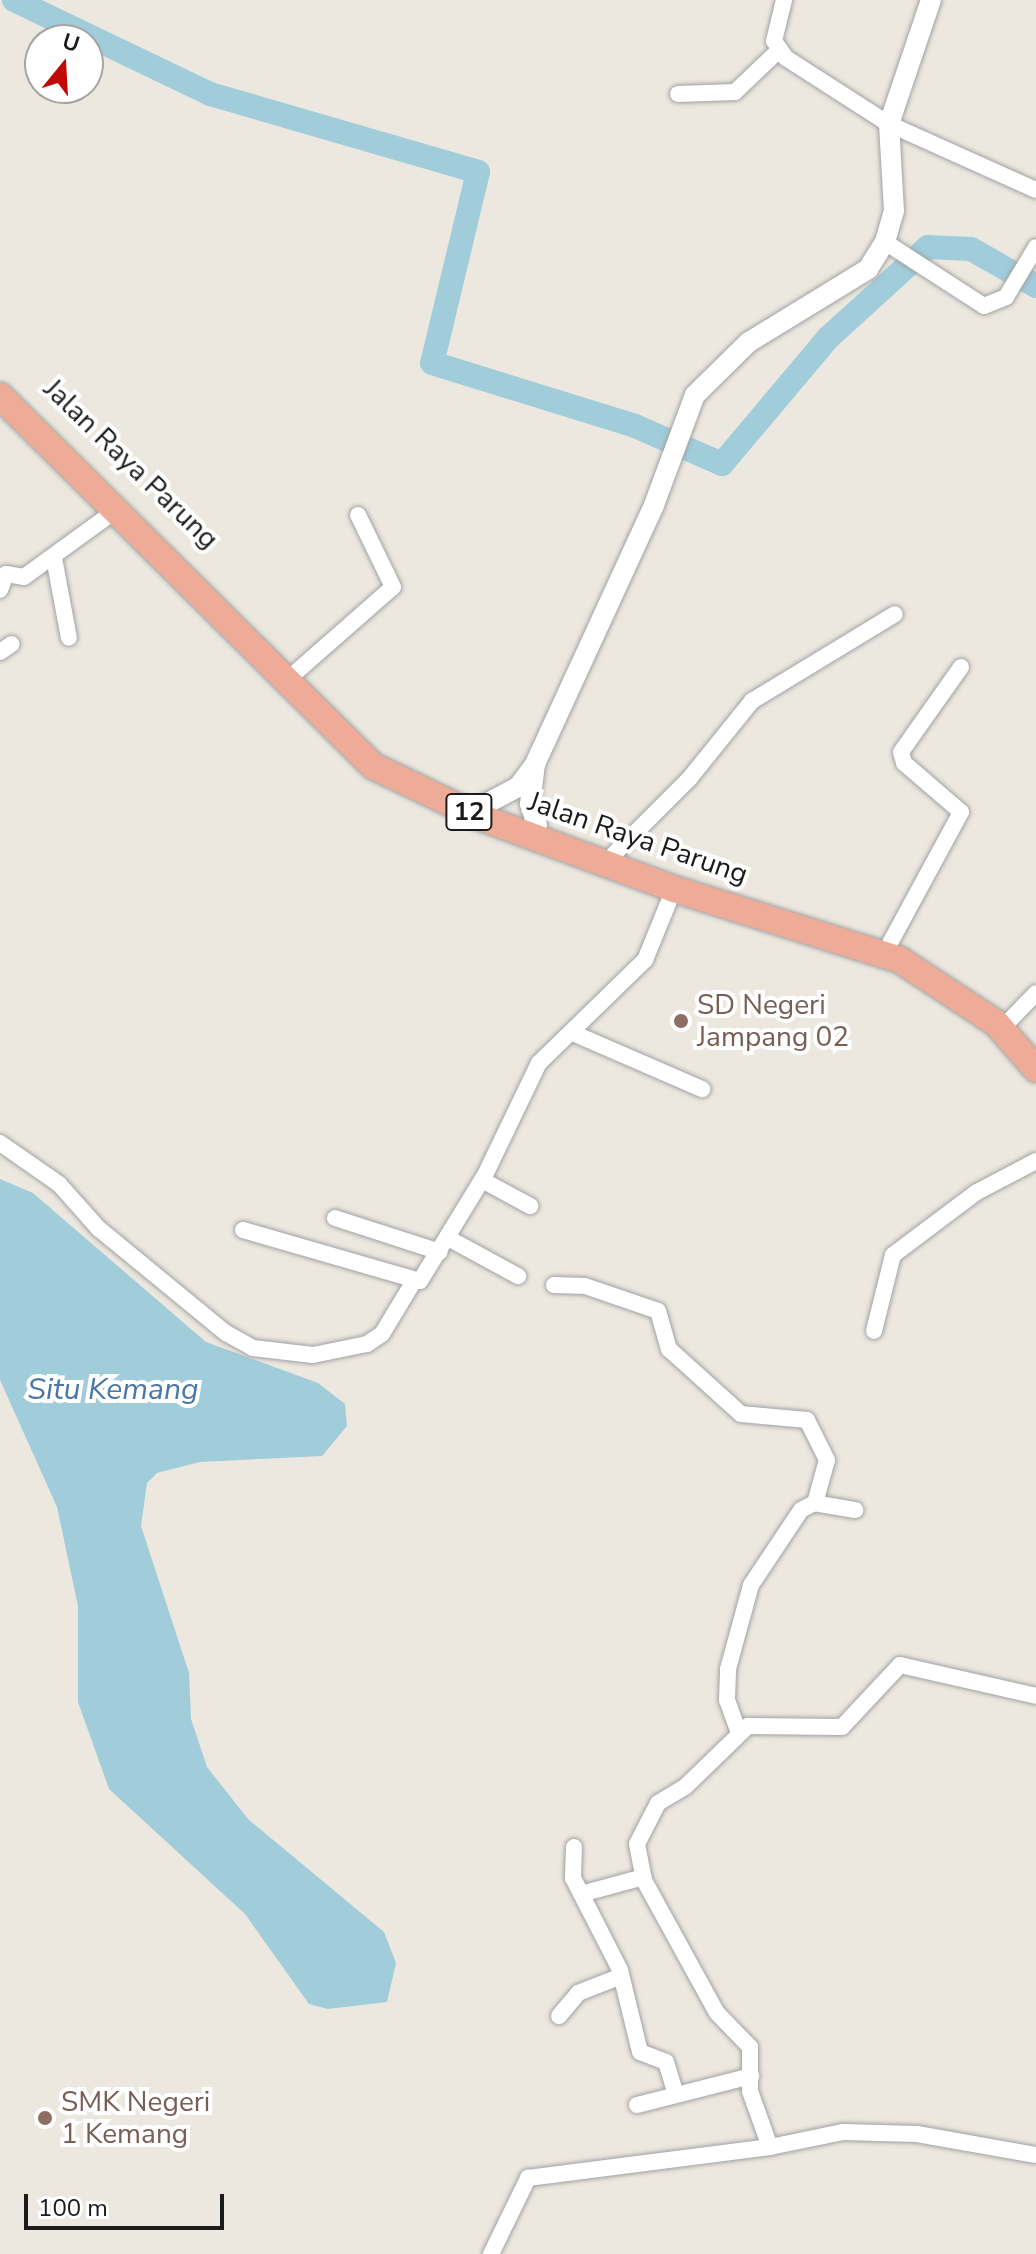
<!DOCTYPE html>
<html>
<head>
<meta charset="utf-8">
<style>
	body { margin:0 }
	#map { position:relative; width:1036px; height:2254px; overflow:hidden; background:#ece8e0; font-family:"Nunito Sans",sans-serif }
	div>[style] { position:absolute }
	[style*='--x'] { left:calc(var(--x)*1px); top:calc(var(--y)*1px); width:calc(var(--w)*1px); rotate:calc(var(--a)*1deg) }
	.water>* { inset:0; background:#a1ccda }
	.river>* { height:24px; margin:-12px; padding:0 12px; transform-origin:12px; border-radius:12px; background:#a1ccda }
	.roads { filter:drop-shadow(0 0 2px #a2a2a2) drop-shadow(0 0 2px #a2a2a2) }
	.minor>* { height:16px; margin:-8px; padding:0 8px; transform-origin:8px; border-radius:8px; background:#fff }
	.tertiary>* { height:20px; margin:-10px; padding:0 10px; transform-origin:10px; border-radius:10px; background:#fff }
	.trunk>* { height:26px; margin:-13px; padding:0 13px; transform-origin:13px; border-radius:13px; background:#eeac98 }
	.dots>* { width:22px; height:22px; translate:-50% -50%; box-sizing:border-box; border:4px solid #fff; border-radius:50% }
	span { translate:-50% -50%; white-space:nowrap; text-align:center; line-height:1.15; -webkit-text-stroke:8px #fff; paint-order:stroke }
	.shield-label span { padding:2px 6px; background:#fff; border:2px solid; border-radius:6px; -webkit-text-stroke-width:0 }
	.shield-label { font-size:26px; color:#1b1b1b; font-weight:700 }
	.street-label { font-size:28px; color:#1b1b1b }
	.education-label { font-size:28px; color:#785e54 }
	.left { translate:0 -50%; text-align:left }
	.water-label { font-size:30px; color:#4b77a7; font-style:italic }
	.north { position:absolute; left:24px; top:24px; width:80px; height:80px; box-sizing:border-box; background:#fff; border:2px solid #a4a4a4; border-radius:50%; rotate:18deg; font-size:22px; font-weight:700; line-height:32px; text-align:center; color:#1b1b1b }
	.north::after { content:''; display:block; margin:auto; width:28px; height:36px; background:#c10805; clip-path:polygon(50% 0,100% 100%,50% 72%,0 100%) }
	.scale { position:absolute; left:24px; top:2194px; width:200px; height:36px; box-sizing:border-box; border:4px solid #1b1b1b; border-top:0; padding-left:10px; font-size:24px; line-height:28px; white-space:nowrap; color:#1b1b1b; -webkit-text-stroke:6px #fff; paint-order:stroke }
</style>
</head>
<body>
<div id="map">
	<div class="water">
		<div style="clip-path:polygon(0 1179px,33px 1193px,206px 1342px,318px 1383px,345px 1404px,347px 1426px,322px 1456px,200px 1462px,157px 1473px,147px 1483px,141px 1526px,189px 1673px,191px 1719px,207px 1767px,248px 1819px,384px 1932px,396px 1963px,387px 2002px,328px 2009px,309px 2004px,245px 1914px,109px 1789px,78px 1702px,78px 1606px,57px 1507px,0 1380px)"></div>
	</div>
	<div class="river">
		<div style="--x:14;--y:0;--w:217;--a:25.6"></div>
		<div style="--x:210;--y:94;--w:279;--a:16.2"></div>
		<div style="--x:478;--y:172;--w:196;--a:103.5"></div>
		<div style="--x:432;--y:363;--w:213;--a:17.2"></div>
		<div style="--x:635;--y:426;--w:95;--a:23.6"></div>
		<div style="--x:722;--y:464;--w:165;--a:-49.9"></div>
		<div style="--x:828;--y:338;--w:135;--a:-42.3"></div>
		<div style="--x:928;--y:247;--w:43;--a:2.7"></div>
		<div style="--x:971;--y:249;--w:75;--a:29.6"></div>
	</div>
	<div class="roads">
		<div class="minor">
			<div style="--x:784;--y:0;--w:42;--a:103.7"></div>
			<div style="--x:774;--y:41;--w:21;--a:55"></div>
			<div style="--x:786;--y:58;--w:122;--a:32.7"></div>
			<div style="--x:889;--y:124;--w:161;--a:24.2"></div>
			<div style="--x:678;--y:94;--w:57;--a:-2"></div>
			<div style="--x:735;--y:92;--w:62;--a:-43.7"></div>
			<div style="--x:885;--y:242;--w:118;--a:32.9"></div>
			<div style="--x:984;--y:306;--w:24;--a:-22"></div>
			<div style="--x:1006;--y:297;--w:58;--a:-59"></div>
			<div style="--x:54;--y:558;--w:81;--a:79.4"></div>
			<div style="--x:0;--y:590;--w:17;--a:-69"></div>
			<div style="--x:6;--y:574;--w:18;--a:9"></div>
			<div style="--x:24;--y:577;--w:117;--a:-36"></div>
			<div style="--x:0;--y:652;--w:14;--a:-34"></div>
			<div style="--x:295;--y:673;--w:130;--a:-41.3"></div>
			<div style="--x:393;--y:587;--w:80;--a:-115.9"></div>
			<div style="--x:614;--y:854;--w:106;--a:-45"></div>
			<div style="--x:689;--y:779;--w:100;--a:-51.1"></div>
			<div style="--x:752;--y:701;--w:167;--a:-31.3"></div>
			<div style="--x:890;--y:943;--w:149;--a:-61.5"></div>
			<div style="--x:961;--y:812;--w:75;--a:-139.3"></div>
			<div style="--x:904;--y:763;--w:11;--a:-105"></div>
			<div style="--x:901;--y:752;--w:104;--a:-54.8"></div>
			<div style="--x:1008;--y:1022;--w:40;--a:-46"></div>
			<div style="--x:573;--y:1033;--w:141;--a:23.5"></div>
			<div style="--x:0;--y:1143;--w:72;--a:34.8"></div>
			<div style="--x:59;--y:1184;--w:59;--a:48.4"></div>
			<div style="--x:98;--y:1228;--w:166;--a:39.4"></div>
			<div style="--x:226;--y:1333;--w:31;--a:29"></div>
			<div style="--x:253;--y:1348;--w:60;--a:6.7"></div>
			<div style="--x:313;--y:1355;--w:55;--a:-11.5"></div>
			<div style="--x:367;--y:1344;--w:18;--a:-34"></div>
			<div style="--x:382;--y:1334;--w:58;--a:-59"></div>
			<div style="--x:482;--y:1180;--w:55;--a:28.4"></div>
			<div style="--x:335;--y:1218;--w:110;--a:17.9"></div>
			<div style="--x:243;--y:1230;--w:184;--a:16.1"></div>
			<div style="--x:420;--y:1281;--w:124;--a:-58.5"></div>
			<div style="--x:485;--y:1175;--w:124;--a:-64.3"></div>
			<div style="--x:539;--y:1063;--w:148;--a:-44.2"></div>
			<div style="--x:645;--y:960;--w:77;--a:-67.8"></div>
			<div style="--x:448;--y:1238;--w:80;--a:28.5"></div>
			<div style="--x:554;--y:1285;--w:31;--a:2"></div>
			<div style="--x:585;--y:1286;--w:77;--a:18.9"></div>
			<div style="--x:658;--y:1311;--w:40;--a:74"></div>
			<div style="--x:669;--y:1349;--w:97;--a:42.1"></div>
			<div style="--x:741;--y:1414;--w:66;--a:5.2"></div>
			<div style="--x:807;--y:1420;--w:45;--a:63.4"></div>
			<div style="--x:827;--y:1460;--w:45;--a:105.6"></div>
			<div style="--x:874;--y:1331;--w:78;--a:-76"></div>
			<div style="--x:893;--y:1255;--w:105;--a:-36.9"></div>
			<div style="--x:977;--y:1192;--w:67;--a:-27.7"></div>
			<div style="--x:739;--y:1733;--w:35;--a:-110"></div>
			<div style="--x:727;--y:1700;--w:31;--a:-88"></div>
			<div style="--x:728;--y:1669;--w:87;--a:-74.7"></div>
			<div style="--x:751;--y:1585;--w:90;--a:-56.3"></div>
			<div style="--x:801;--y:1510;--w:15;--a:-28"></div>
			<div style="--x:814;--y:1503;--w:42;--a:9.7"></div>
			<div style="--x:574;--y:1847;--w:31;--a:92"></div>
			<div style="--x:573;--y:1878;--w:103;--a:62.9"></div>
			<div style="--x:620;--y:1970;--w:84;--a:76.3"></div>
			<div style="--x:640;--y:2052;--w:28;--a:21"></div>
			<div style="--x:666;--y:2062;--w:34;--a:73"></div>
			<div style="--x:581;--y:1894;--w:65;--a:-15.1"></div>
			<div style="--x:559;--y:2016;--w:30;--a:-50"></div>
			<div style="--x:578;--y:1993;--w:44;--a:-21.3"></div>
			<div style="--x:637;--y:2105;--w:118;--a:-14.3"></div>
			<div style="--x:770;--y:2147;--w:75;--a:-11.6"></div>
			<div style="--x:843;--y:2132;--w:74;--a:1.5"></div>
			<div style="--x:917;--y:2134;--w:121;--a:10"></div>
			<div style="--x:491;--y:2254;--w:85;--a:-64"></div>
			<div style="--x:528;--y:2178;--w:244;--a:-7.3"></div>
			<div style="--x:770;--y:2147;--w:59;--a:-109.7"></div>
			<div style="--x:750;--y:2091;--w:44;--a:-90"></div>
			<div style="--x:750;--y:2047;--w:47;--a:-134.1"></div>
			<div style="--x:717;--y:2013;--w:152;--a:-118.8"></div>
			<div style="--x:644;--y:1880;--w:37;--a:-101"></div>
			<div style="--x:637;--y:1844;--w:46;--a:-62.9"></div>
			<div style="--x:658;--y:1803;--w:31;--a:-31"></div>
			<div style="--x:685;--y:1787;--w:88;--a:-44.1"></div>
			<div style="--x:748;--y:1726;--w:94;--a:0.6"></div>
			<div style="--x:842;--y:1727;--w:85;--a:-46.9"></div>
			<div style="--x:900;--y:1665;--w:139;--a:12.8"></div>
		</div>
		<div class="tertiary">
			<div style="--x:484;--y:805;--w:38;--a:-28"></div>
			<div style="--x:518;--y:787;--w:25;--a:-53"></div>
			<div style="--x:537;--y:825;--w:22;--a:-108"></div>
			<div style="--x:530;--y:804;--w:40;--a:-82.9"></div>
			<div style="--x:535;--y:764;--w:285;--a:-65.3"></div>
			<div style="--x:654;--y:505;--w:117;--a:-69.6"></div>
			<div style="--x:695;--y:395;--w:76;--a:-44.5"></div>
			<div style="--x:749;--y:342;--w:140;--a:-31.5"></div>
			<div style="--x:868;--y:269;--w:32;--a:-58"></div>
			<div style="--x:885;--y:242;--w:32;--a:-74"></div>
			<div style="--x:894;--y:211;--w:87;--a:-93.3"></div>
			<div style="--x:889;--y:124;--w:131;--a:-71.3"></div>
		</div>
		<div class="trunk">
			<div style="--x:0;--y:396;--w:525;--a:44.77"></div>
			<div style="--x:373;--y:766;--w:115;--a:25.7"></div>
			<div style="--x:477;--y:816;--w:210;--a:20.3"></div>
			<div style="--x:674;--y:889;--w:237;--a:17.4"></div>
			<div style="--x:900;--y:960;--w:115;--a:33.3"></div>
			<div style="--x:996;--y:1023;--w:61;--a:49"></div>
		</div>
	</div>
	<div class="dots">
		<div style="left:681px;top:1021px;background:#8d6e63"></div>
		<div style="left:45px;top:2118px;background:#8d6e63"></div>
	</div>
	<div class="shield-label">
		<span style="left:469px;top:812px">12</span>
	</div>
	<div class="street-label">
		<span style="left:131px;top:464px;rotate:44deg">Jalan Raya Parung</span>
		<span style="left:638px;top:838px;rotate:19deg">Jalan Raya Parung</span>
	</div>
	<div class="education-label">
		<span class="left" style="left:697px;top:1021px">SD Negeri<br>Jampang 02</span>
		<span class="left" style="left:61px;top:2118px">SMK Negeri<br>1 Kemang</span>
	</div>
	<div class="water-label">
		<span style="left:113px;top:1390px">Situ Kemang</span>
	</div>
	<div class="north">U</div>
	<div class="scale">100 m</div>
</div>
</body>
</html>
